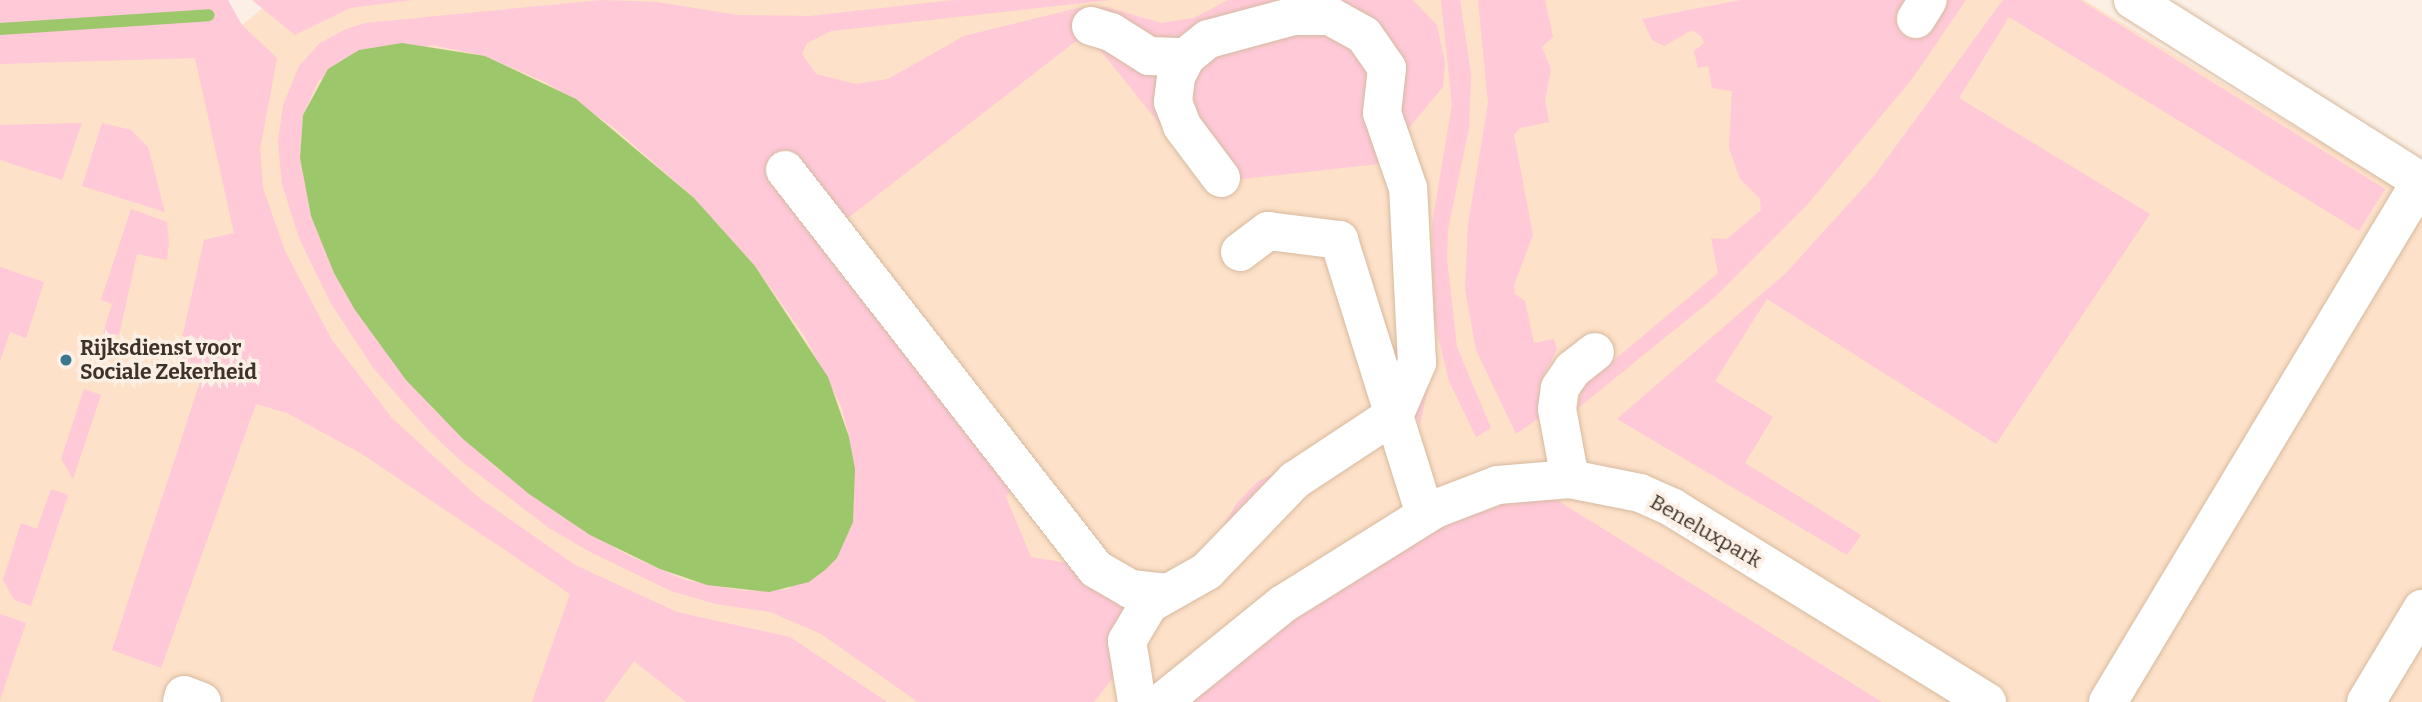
<!DOCTYPE html>
<html>
<head>
<meta charset="utf-8">
<style>
	body { margin:0 }
	#map { position:relative; width:2422px; height:702px; overflow:hidden; background:#fcf0e6; font-family:Bitter,serif }
	div>[style] { position:absolute }
	[style*='--x'] { left:calc(var(--x)*1px); top:calc(var(--y)*1px); width:calc(var(--w)*1px); rotate:calc(var(--a)*1deg) }
	.built>* { inset:0; background:#fde1c8 }
	.green>* { inset:0; background:#ffc9d8 }
	.water>* { inset:0; background:#9dc76b }
	.stream>* { height:12px; margin:-6px; padding:0 6px; transform-origin:6px; border-radius:6px; background:#9dc76b }
	.roads { filter:drop-shadow(0 0 2px #d6baa0) drop-shadow(0 0 2px #d6baa0) }
	.minor>* { height:38px; margin:-19px; padding:0 19px; transform-origin:19px; border-radius:19px; background:#fff }
	.dots>* { width:19px; height:19px; translate:-50% -50%; box-sizing:border-box; border:4px solid #fcf0e6; border-radius:50% }
	span { translate:-50% -50%; white-space:nowrap; text-align:center; line-height:1.15; -webkit-text-stroke:7px #fcf0e6; paint-order:stroke }
	.poi-label { font-size:21px; color:#3e3329; font-weight:700 }
	.left { translate:0 -50%; text-align:left }
	.street-label { font-size:21px; color:#3e3329 }
</style>
</head>
<body>
<div id="map">
	<div class="built">
		<div style="clip-path:polygon(314px 0,2084px 0,2422px 203px,2422px 702px,0 702px,0 39px,236px 30px,264px 7px)"></div>
	</div>
	<div class="green">
		<div style="clip-path:polygon(0 0,228px 0,242px 25px,277px 58px,260px 149px,263px 188px,285px 251px,332px 340px,392px 418px,478px 497px,575px 565px,677px 612px,790px 637px,887px 702px,686px 702px,634px 661px,604px 702px,532px 702px,570px 594px,362px 454px,287px 413px,256px 404px,161px 668px,112px 650px,204px 370px,177px 360px,204px 240px,234px 233px,195px 58px,0 64px)"></div>
		<div style="clip-path:polygon(252px 0,413px 0,350px 8px,295px 35px)"></div>
		<div style="clip-path:polygon(evenodd,602px 0,657px 2px,738px 15px,809px 16px,954px 0,1110px 0,831px 31px,807px 43px,802px 54px,816px 74px,856px 84px,888px 79px,964px 36px,1078px 8px,1106px 7px,1161px 23px,1194px 18px,1228px 0,1413px 0,1437px 25px,1445px 63px,1443px 87px,1409px 128px,1408px 137px,1429px 381px,1420px 425px,1393px 351px,1405px 348px,1388px 163px,1207px 183px,1100px 50px,1076px 41px,844px 221px,1030px 461px,1006px 497px,1031px 557px,1155px 578px,1205px 556px,1237px 503px,1257px 482px,1318px 449px,1168px 606px,1094px 702px,918px 702px,821px 634px,770px 612px,716px 604px,671px 591px,590px 552px,549px 528px,461px 461px,429px 431px,374px 369px,330px 302px,299px 238px,282px 184px,278px 142px,283px 105px,299px 66px,320px 43px,346px 29px,365px 23px,602px 0,432px 45px,485px 56px,547px 83px,613px 127px,694px 198px,755px 266px,805px 337px,841px 406px,849px 437px,790px 589px,745px 591px,685px 580px,624px 553px,560px 515px,496px 468px,433px 409px,355px 310px,311px 216px,300px 158px,303px 115px,319px 80px,432px 45px)"></div>
		<div style="clip-path:polygon(1441px 0,1460px 0,1471px 74px,1469px 128px,1448px 229px,1447px 259px,1457px 347px,1491px 428px,1476px 437px,1449px 381px,1434px 320px,1432px 224px,1452px 105px)"></div>
		<div style="clip-path:polygon(1478px 0,1545px 0,1553px 37px,1542px 47px,1551px 69px,1545px 100px,1549px 122px,1520px 128px,1514px 135px,1533px 235px,1514px 285px,1515px 294px,1525px 301px,1534px 343px,1554px 339px,1557px 349px,1539px 387px,1542px 416px,1516px 434px,1476px 350px,1465px 289px,1468px 224px,1488px 103px)"></div>
		<div style="clip-path:polygon(1741px 0,1966px 0,1912px 79px,1806px 206px,1715px 297px,1577px 409px,1582px 387px,1718px 273px,1711px 238px,1727px 239px,1761px 210px,1760px 199px,1740px 179px,1729px 148px,1732px 91px,1712px 88px,1708px 66px,1698px 68px,1694px 51px,1704px 43px,1701px 36px,1692px 30px,1664px 46px,1652px 40px,1642px 19px)"></div>
		<div style="clip-path:polygon(2003px 0,2080px 0,2385px 189px,2359px 231px,2009px 17px,1959px 98px,2150px 214px,1996px 444px,1767px 299px,1715px 381px,1773px 417px,1745px 463px,1861px 535px,1847px 555px,1617px 419px,1786px 273px,1874px 176px)"></div>
		<div style="clip-path:polygon(82px 123px,62px 180px,0 160px,0 125px)"></div>
		<div style="clip-path:polygon(102px 123px,131px 130px,148px 147px,165px 212px,82px 186px)"></div>
		<div style="clip-path:polygon(131px 209px,167px 222px,169px 242px,167px 260px,137px 254px,119px 335px,103px 333px,112px 304px,101px 300px)"></div>
		<div style="clip-path:polygon(0 267px,44px 282px,26px 338px,10px 332px,0 361px)"></div>
		<div style="clip-path:polygon(84px 389px,101px 395px,73px 479px,61px 459px)"></div>
		<div style="clip-path:polygon(51px 489px,68px 495px,31px 606px,14px 600px,3px 580px,21px 523px,37px 529px)"></div>
		<div style="clip-path:polygon(1552px 497px,1882px 702px,1190px 702px,1282px 628px,1450px 521px,1499px 504px)"></div>
		<div style="clip-path:polygon(0 614px,26px 623px,0 700px)"></div>
	</div>
	<div class="water">
		<div style="clip-path:polygon(402px 43px,485px 56px,576px 99px,694px 198px,755px 266px,828px 377px,849px 437px,855px 469px,853px 522px,837px 558px,825px 570px,809px 582px,769px 592px,707px 585px,660px 569px,590px 535px,529px 494px,463px 439px,406px 380px,355px 310px,334px 273px,311px 216px,300px 158px,303px 115px,328px 69px,359px 50px)"></div>
	</div>
	<div class="stream">
		<div style="--x:0;--y:29;--w:209;--a:-3.8"></div>
	</div>
	<div class="roads">
		<div class="minor">
			<div style="--x:2133;--y:0;--w:342;--a:32.2"></div>
			<div style="--x:1916;--y:19;--w:22;--a:-58"></div>
			<div style="--x:1091;--y:26;--w:21;--a:17"></div>
			<div style="--x:1111;--y:32;--w:45;--a:32.3"></div>
			<div style="--x:1149;--y:56;--w:37;--a:2"></div>
			<div style="--x:785;--y:170;--w:506;--a:52.07"></div>
			<div style="--x:1096;--y:569;--w:39;--a:30"></div>
			<div style="--x:1130;--y:589;--w:38;--a:6"></div>
			<div style="--x:1240;--y:252;--w:35;--a:-37"></div>
			<div style="--x:1268;--y:231;--w:72;--a:7.2"></div>
			<div style="--x:1339;--y:240;--w:287;--a:72.6"></div>
			<div style="--x:1570;--y:479;--w:71;--a:-100.5"></div>
			<div style="--x:1557;--y:409;--w:21;--a:-82"></div>
			<div style="--x:1560;--y:388;--w:22;--a:-56"></div>
			<div style="--x:1572;--y:370;--w:29;--a:-38"></div>
			<div style="--x:182;--y:702;--w:7;--a:-74"></div>
			<div style="--x:184;--y:695;--w:19;--a:21"></div>
			<div style="--x:1137;--y:702;--w:62;--a:-99.3"></div>
			<div style="--x:1127;--y:641;--w:43;--a:-59.3"></div>
			<div style="--x:1149;--y:604;--w:67;--a:-29.6"></div>
			<div style="--x:1207;--y:571;--w:127;--a:-46"></div>
			<div style="--x:1295;--y:480;--w:120;--a:-33.4"></div>
			<div style="--x:1395;--y:414;--w:56;--a:-66.7"></div>
			<div style="--x:1417;--y:363;--w:175;--a:-92.9"></div>
			<div style="--x:1408;--y:188;--w:79;--a:-109.1"></div>
			<div style="--x:1382;--y:113;--w:45;--a:-83.7"></div>
			<div style="--x:1387;--y:68;--w:40;--a:-124.9"></div>
			<div style="--x:1364;--y:35;--w:39;--a:-151"></div>
			<div style="--x:1330;--y:16;--w:36;--a:180"></div>
			<div style="--x:1294;--y:16;--w:89;--a:165"></div>
			<div style="--x:1208;--y:39;--w:28;--a:141"></div>
			<div style="--x:1186;--y:57;--w:22;--a:117"></div>
			<div style="--x:1176;--y:77;--w:25;--a:97"></div>
			<div style="--x:1173;--y:102;--w:26;--a:69"></div>
			<div style="--x:1182;--y:126;--w:65;--a:53.1"></div>
			<div style="--x:1162;--y:702;--w:156;--a:-39"></div>
			<div style="--x:1283;--y:604;--w:179;--a:-32"></div>
			<div style="--x:1435;--y:509;--w:67;--a:-20.9"></div>
			<div style="--x:1498;--y:485;--w:72;--a:-4.8"></div>
			<div style="--x:1570;--y:479;--w:71;--a:11.3"></div>
			<div style="--x:1640;--y:493;--w:36;--a:24"></div>
			<div style="--x:1673;--y:508;--w:369;--a:31.7"></div>
			<div style="--x:2108;--y:702;--w:608;--a:-59"></div>
			<div style="--x:2366;--y:702;--w:109;--a:-58.9"></div>
		</div>
	</div>
	<div class="dots">
		<div style="left:66px;top:360px;background:#3b788f"></div>
	</div>
	<div class="poi-label">
		<span class="left" style="left:80px;top:360px">Rijksdienst voor<br>Sociale Zekerheid</span>
	</div>
	<div class="street-label">
		<span style="left:1706px;top:531px;rotate:30deg">Beneluxpark</span>
	</div>
</div>
</body>
</html>
